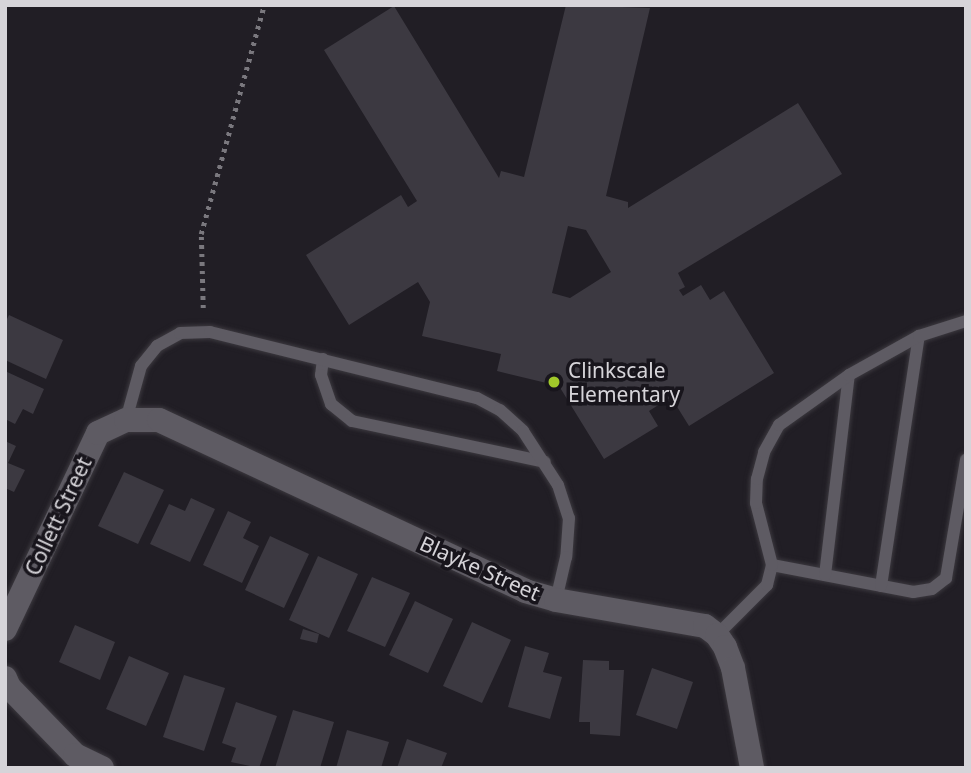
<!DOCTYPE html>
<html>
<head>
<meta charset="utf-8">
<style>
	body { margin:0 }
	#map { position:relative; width:971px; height:773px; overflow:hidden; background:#211e25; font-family:"Noto Sans",sans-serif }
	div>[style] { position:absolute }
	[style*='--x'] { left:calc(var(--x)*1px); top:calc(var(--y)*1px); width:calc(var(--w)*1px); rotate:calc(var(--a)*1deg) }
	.building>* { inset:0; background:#3c3941 }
	.path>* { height:4.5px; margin-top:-2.25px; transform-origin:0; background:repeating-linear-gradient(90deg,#7a787e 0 3.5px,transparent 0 8.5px) }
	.roads { filter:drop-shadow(0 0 2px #3c393f) drop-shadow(0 0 2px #3c393f) }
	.service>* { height:12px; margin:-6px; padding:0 6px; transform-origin:6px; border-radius:6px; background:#5e5b63 }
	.minor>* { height:24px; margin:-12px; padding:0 12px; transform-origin:12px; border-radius:12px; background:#5e5b63 }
	.dots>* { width:19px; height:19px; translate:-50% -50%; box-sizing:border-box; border:4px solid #18151c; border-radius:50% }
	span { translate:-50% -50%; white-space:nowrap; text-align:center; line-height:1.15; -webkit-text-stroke:7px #18151c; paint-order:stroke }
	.poi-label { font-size:21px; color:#d6d4d9 }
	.left { translate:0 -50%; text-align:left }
	.street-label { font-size:21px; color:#d6d4d9 }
	.frame { position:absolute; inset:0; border:7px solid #d6d4d9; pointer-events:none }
</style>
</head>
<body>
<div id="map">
	<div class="building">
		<div style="clip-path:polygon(evenodd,566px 5px,650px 8px,606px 196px,628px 202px,628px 208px,798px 103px,842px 174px,678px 273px,685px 287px,679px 290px,683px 296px,701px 285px,710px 300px,724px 291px,774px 373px,689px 426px,671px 397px,649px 411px,658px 426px,604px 459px,559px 386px,497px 371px,501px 354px,422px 336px,430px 302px,418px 282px,349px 325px,306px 255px,401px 195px,408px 207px,417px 201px,324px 50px,394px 6px,499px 178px,501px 171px,524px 177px,566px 5px,568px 226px,586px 230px,611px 272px,570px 298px,552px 293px,568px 226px)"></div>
		<div style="clip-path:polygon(9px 315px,63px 340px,46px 379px,5px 360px,5px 323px)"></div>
		<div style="clip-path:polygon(5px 371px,44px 389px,33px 414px,23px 409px,15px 424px,5px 419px)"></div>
		<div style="clip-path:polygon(5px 441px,16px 446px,8px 463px,25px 470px,14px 492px,5px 488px)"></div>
		<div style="clip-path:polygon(124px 472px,164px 490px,138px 544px,98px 526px)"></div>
		<div style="clip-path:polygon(191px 498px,215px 509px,190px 562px,150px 544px,169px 504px,185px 511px)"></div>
		<div style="clip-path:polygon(228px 511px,251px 522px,243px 538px,259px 546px,242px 583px,203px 565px)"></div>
		<div style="clip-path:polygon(270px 536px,309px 554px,284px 608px,245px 590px)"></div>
		<div style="clip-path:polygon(318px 556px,358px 574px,329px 638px,289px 620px)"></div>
		<div style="clip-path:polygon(372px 577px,410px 593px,385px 647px,347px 631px)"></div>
		<div style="clip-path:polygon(415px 601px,453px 619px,428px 673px,389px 655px)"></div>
		<div style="clip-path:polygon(472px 622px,511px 640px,482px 703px,443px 686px)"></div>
		<div style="clip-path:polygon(75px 625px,115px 642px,100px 680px,59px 662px)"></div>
		<div style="clip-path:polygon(303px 629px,319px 634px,317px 643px,300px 639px)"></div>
		<div style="clip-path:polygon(525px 646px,549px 653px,543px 672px,562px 677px,550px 719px,508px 707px)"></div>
		<div style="clip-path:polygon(129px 656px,169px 673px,146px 726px,106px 709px)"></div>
		<div style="clip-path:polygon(583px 660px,609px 661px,609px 670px,624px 670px,620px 736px,590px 734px,590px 722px,579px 722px)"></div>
		<div style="clip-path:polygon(652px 668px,693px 682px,677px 729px,636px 715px)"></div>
		<div style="clip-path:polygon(184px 675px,225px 688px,204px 751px,163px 737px)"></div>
		<div style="clip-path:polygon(236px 702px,277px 716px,259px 768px,231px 762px,236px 748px,222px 743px)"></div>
		<div style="clip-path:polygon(293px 710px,334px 722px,320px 768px,275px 768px)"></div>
		<div style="clip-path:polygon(347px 730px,389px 742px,381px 768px,336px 768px)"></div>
		<div style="clip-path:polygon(407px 739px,447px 753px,441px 768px,397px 768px)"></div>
	</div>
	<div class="path">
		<div style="--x:203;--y:308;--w:74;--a:-91.5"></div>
		<div style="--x:201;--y:234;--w:238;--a:-74.6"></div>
	</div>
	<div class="roads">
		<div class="service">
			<div style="--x:323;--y:359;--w:16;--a:97"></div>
			<div style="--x:321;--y:375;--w:31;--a:71"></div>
			<div style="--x:331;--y:404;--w:27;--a:39"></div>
			<div style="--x:352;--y:421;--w:197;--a:12"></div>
			<div style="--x:126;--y:420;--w:56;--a:-74.5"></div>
			<div style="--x:141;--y:366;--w:26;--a:-51"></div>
			<div style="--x:157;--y:346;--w:26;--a:-29"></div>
			<div style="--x:180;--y:333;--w:30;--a:-2"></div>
			<div style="--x:210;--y:332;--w:275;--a:13.9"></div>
			<div style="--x:477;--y:398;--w:26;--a:28"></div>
			<div style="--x:500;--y:410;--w:31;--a:42"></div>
			<div style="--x:523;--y:431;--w:64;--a:57.1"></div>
			<div style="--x:558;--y:485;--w:35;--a:72"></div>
			<div style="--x:569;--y:518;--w:39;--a:94"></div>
			<div style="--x:566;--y:557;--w:44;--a:103.1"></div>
			<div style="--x:772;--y:565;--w:144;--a:10.8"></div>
			<div style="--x:913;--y:592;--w:19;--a:-9"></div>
			<div style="--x:932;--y:589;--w:18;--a:-38"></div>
			<div style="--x:946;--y:578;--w:120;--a:-80.4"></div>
			<div style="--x:825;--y:575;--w:201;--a:-83.2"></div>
			<div style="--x:881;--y:586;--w:253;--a:-81.4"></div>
			<div style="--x:717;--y:635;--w:71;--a:-45"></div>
			<div style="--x:767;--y:585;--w:21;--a:-76"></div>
			<div style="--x:772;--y:565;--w:64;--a:-104.5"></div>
			<div style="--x:756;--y:503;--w:24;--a:-88"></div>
			<div style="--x:757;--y:479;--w:28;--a:-75"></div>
			<div style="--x:764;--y:452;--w:31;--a:-61"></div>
			<div style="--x:779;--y:425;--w:86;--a:-35.5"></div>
			<div style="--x:849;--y:375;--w:80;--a:-29.1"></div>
			<div style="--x:919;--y:336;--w:49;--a:-17.7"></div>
		</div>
		<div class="minor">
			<div style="--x:5;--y:629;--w:217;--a:-64.6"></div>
			<div style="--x:98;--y:433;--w:31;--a:-25"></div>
			<div style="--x:126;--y:420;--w:33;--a:0"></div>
			<div style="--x:159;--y:420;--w:404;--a:25"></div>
			<div style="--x:525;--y:591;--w:32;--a:16"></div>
			<div style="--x:556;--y:600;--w:151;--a:9.9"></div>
			<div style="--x:705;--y:626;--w:15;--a:37"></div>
			<div style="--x:717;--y:635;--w:14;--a:56"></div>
			<div style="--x:725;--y:647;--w:22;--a:69"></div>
			<div style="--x:733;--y:668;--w:102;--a:79.2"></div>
			<div style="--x:5;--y:678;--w:10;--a:66"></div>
			<div style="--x:9;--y:687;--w:95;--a:45.9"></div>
			<div style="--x:75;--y:755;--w:30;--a:26"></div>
		</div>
	</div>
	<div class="dots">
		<div style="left:554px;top:382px;background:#a1c92a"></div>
	</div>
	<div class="poi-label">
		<span class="left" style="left:568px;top:382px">Clinkscale<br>Elementary</span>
	</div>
	<div class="street-label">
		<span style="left:58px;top:516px;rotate:-65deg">Collett Street</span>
		<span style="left:480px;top:568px;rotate:24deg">Blayke Street</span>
	</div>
	<div class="frame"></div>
</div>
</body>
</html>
